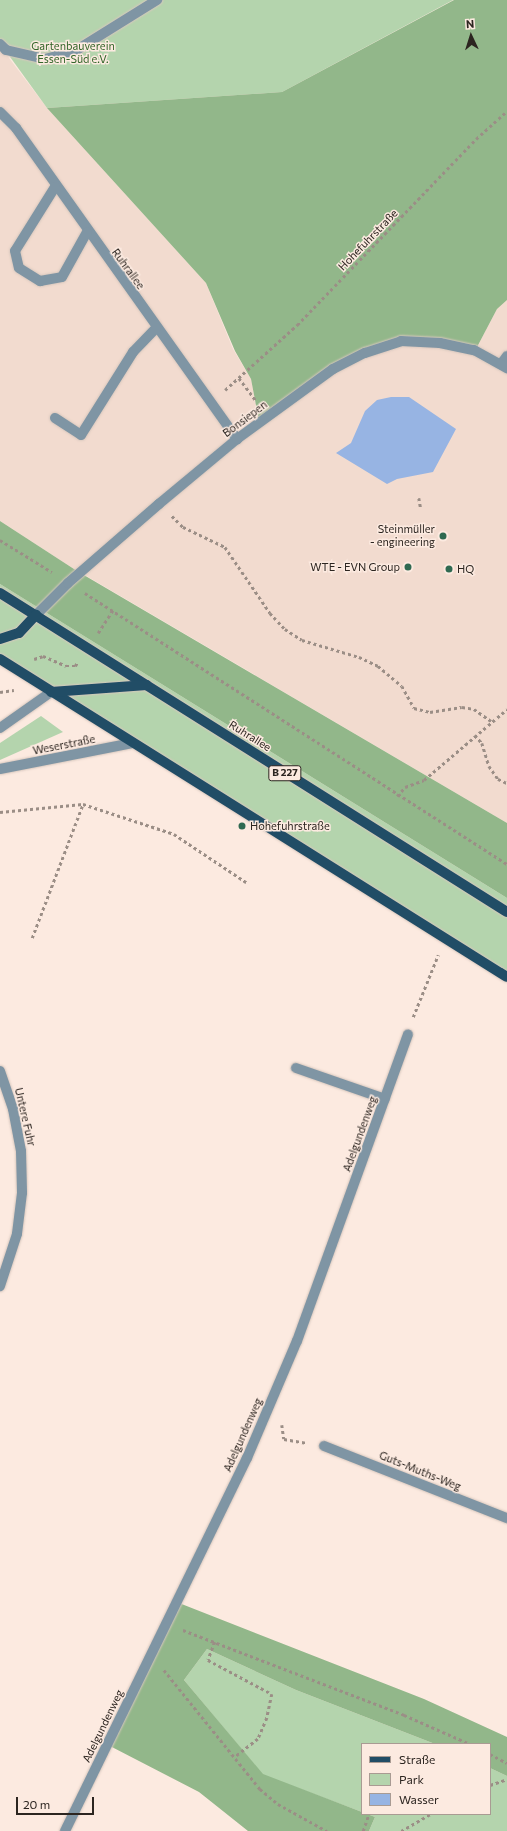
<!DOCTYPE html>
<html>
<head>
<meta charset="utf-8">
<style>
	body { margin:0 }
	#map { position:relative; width:507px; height:1831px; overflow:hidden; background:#fceae0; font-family:Commissioner,sans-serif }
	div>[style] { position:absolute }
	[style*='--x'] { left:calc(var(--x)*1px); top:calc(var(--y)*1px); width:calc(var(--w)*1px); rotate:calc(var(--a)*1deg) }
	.commercial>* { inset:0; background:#f2dbcf }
	.green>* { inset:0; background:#b4d4ad }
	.forest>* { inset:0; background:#92b78a }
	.water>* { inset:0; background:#97b4e3 }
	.path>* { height:2.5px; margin-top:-1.25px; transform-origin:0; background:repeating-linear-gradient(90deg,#9b8e86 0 3px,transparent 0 6px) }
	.roads { filter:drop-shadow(0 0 1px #d7c7bd) drop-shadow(0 0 1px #d7c7bd) }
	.service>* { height:10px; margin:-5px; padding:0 5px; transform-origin:5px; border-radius:5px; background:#7f95a4 }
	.minor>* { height:10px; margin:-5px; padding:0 5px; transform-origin:5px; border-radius:5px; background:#7f95a4 }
	.tertiary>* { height:10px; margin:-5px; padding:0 5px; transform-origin:5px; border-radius:5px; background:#7f95a4 }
	.primary>* { height:10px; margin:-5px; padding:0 5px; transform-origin:5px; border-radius:5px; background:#214d66 }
	.dots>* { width:11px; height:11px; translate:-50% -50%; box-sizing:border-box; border:2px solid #fceae0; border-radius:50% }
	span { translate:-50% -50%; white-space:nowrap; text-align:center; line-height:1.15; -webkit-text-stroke:3px #fceae0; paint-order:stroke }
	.shield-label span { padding:1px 3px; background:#fceae0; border:1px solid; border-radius:3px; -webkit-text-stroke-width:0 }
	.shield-label { font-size:10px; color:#2c2520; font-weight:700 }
	.park-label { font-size:11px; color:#336529 }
	.street-label { font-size:11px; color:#2c2520 }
	.poi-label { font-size:11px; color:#2c2520 }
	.right { translate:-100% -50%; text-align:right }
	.left { translate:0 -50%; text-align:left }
	.legend { position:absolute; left:361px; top:1743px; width:130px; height:72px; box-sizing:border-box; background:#fceae0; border:1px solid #a99b93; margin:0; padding:5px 7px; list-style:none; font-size:12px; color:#2c2520 }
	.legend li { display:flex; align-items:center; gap:8px; height:20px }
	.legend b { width:20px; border:1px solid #a99b93 }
	.north { position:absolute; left:451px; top:16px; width:40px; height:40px; -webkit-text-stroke:3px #fceae0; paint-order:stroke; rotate:356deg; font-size:11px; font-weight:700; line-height:16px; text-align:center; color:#2c2520 }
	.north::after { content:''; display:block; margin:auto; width:14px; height:18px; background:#2c2520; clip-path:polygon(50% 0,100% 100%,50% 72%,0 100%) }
	.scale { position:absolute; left:16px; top:1797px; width:78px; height:18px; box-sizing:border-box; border:2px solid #2c2520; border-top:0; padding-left:5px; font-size:12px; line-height:14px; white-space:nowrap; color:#2c2520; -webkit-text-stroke:3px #fceae0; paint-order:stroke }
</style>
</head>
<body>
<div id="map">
	<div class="commercial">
		<div style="clip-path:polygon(0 46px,47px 108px,206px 283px,233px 349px,251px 379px,259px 421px,77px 571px,0 521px)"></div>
		<div style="clip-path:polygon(507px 300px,507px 823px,83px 574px,152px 511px,335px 369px,402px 342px,476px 349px,497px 309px)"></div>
	</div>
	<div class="green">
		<div style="clip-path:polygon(0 0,453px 0,282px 92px,47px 108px,0 43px)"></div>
		<div style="clip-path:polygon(0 584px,507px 898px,507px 975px,0 658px)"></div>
		<div style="clip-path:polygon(41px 716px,63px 732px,0 760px,0 743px)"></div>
		<div style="clip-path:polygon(207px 1649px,296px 1690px,435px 1744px,362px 1744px,362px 1812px,263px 1775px,184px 1680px)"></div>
		<div style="clip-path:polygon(490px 1768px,507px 1776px,507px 1831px,369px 1831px,375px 1817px,367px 1814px,490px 1814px)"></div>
	</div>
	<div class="forest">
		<div style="clip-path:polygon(454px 0,507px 0,507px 300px,497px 309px,476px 349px,401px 340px,364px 351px,259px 421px,251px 379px,235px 351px,206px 283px,47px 108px,282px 92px)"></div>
		<div style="clip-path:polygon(0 521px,77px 571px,507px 823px,507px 898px,0 584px)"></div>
		<div style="clip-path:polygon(179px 1603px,424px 1699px,507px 1737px,507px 1776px,490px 1768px,490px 1744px,435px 1744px,296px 1690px,207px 1649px,184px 1680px,263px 1774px,375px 1817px,369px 1831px,248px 1831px,199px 1792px,108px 1745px)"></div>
	</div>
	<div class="water">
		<div style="clip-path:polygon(391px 397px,409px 397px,456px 429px,433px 472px,397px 479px,387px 484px,336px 453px,351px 443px,365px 411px,377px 400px)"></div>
	</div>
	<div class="path">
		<div style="--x:239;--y:378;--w:30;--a:53"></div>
		<div style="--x:225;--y:390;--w:97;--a:-42.1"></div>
		<div style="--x:297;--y:325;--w:258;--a:-46.1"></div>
		<div style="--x:476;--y:139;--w:42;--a:-42.1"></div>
		<div style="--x:419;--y:498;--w:11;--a:80"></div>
		<div style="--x:172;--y:516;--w:16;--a:45"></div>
		<div style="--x:183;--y:527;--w:47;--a:25.5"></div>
		<div style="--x:225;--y:547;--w:80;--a:55.7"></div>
		<div style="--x:270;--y:613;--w:22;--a:47"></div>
		<div style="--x:285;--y:629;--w:20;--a:33"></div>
		<div style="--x:302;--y:640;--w:59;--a:16.6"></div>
		<div style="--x:359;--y:657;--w:21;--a:25"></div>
		<div style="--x:378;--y:666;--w:31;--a:40"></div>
		<div style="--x:402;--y:686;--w:25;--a:61"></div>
		<div style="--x:414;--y:708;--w:16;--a:14"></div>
		<div style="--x:430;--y:712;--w:32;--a:-9"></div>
		<div style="--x:462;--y:707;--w:12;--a:9"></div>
		<div style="--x:474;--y:709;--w:21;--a:35"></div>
		<div style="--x:0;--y:540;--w:61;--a:31.6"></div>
		<div style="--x:85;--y:593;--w:502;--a:32.71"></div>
		<div style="--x:98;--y:633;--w:27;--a:-57"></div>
		<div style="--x:34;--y:659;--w:9;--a:-18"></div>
		<div style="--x:43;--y:656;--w:25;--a:23"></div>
		<div style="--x:66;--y:666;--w:9;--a:0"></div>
		<div style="--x:75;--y:666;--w:4;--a:-56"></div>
		<div style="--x:0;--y:692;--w:14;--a:-8"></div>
		<div style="--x:475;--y:735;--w:11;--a:49"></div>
		<div style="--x:482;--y:743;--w:24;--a:73"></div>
		<div style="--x:489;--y:766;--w:16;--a:55"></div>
		<div style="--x:498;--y:779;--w:10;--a:24"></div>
		<div style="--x:397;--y:796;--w:12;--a:-48"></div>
		<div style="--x:405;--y:787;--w:20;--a:-20"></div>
		<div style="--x:424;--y:780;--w:109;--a:-40.5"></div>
		<div style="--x:0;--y:812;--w:83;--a:-5.5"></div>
		<div style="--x:83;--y:804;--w:96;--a:18.2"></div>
		<div style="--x:174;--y:834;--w:87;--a:33.7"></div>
		<div style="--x:32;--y:938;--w:143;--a:-69.2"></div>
		<div style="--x:413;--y:1017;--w:67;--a:-68"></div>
		<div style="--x:282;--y:1425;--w:14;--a:82"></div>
		<div style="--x:284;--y:1439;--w:22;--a:10"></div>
		<div style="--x:183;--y:1630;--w:237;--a:21"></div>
		<div style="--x:404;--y:1715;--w:72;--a:23.7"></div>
		<div style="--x:215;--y:1642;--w:19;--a:111"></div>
		<div style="--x:208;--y:1660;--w:72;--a:28"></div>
		<div style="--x:272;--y:1694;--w:25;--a:102"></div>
		<div style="--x:267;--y:1718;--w:23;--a:113"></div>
		<div style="--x:258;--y:1739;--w:29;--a:142"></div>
		<div style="--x:164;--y:1670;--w:153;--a:51.1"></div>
		<div style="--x:260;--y:1789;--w:23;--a:40"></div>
		<div style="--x:278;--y:1804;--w:56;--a:28.9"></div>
		<div style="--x:490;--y:1754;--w:19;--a:28"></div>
		<div style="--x:490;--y:1785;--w:18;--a:-19"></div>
		<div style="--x:363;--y:1831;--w:18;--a:-71"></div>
		<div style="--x:401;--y:1831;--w:34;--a:-30"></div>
	</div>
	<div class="roads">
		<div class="service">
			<div style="--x:0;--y:44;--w:8;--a:45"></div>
			<div style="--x:6;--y:50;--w:40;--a:13"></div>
			<div style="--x:45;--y:59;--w:31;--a:-15"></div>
			<div style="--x:75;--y:51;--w:97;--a:-31.9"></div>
			<div style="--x:0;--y:112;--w:23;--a:45"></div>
			<div style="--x:16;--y:128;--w:382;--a:54.6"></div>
			<div style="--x:55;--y:187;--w:75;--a:122"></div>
			<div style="--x:15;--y:251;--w:17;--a:77"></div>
			<div style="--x:19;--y:268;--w:25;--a:32"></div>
			<div style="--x:40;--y:281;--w:22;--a:-10"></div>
			<div style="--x:62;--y:277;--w:51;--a:-60.9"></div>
			<div style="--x:501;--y:364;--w:10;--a:-53"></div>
			<div style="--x:55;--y:418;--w:31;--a:33"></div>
			<div style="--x:81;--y:435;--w:98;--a:-57.9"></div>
			<div style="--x:133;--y:352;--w:33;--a:-46"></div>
			<div style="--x:296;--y:1068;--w:94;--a:19.2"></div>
		</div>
		<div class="minor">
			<div style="--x:36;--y:615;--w:45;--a:-45"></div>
			<div style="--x:68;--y:583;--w:121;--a:-41"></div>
			<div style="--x:159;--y:504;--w:102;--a:-39.8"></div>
			<div style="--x:237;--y:439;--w:119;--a:-36.1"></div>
			<div style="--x:333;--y:369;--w:36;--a:-27"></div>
			<div style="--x:365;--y:353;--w:38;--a:-18"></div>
			<div style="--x:401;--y:341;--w:39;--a:3"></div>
			<div style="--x:440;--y:343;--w:35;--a:12"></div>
			<div style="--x:474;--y:350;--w:38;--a:29"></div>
			<div style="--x:0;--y:1071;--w:40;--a:71.1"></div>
			<div style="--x:13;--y:1109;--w:43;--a:79.2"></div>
			<div style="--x:21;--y:1151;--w:42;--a:88.6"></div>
			<div style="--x:22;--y:1193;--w:41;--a:97"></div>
			<div style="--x:17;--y:1234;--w:55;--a:108.1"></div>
			<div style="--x:324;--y:1446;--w:197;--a:21.5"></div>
			<div style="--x:65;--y:1831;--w:415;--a:-64"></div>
			<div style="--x:247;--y:1458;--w:127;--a:-66.9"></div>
			<div style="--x:297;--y:1341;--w:326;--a:-70.1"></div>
		</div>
		<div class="tertiary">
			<div style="--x:0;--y:728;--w:62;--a:-35.2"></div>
			<div style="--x:0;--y:769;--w:135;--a:-11.1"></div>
		</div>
		<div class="primary">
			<div style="--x:0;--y:593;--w:599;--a:32.18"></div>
			<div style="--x:0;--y:639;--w:20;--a:-18"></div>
			<div style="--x:19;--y:633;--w:25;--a:-47"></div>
			<div style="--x:0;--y:659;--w:598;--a:32.1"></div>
			<div style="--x:51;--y:692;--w:96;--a:-4.2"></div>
		</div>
	</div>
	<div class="dots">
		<div style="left:443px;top:536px;background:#2f6951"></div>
		<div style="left:408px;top:567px;background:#2f6951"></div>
		<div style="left:449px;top:569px;background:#2f6951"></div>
		<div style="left:242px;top:826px;background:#2f6951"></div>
	</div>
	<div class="shield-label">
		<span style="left:285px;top:773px">B 227</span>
	</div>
	<div class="park-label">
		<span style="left:73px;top:53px">Gartenbauverein<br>Essen-Süd e.V.</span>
	</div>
	<div class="street-label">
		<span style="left:368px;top:240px;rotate:-46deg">Hohefuhrstraße</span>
		<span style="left:128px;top:269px;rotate:54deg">Ruhrallee</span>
		<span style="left:245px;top:419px;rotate:-37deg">Bonsiepen</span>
		<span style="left:250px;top:736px;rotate:32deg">Ruhrallee</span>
		<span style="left:64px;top:745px;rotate:-11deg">Weserstraße</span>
		<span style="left:25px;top:1117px;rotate:77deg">Untere Fuhr</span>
		<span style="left:360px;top:1134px;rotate:-70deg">Adelgundenweg</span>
		<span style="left:243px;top:1435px;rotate:-66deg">Adelgundenweg</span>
		<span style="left:420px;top:1471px;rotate:22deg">Guts-Muths-Weg</span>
		<span style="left:103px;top:1726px;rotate:-64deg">Adelgundenweg</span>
	</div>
	<div class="poi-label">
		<span class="right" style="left:435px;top:536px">Steinmüller<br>- engineering</span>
		<span class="right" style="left:400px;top:567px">WTE - EVN Group</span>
		<span class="left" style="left:457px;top:569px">HQ</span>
		<span class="left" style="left:250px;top:826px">Hohefuhrstraße</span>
	</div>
	<ul class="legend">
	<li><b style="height:5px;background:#214d66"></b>Straße</li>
	<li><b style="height:11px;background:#b4d4ad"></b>Park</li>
	<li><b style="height:11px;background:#97b4e3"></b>Wasser</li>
	</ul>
	<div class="north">N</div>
	<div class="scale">20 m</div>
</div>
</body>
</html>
